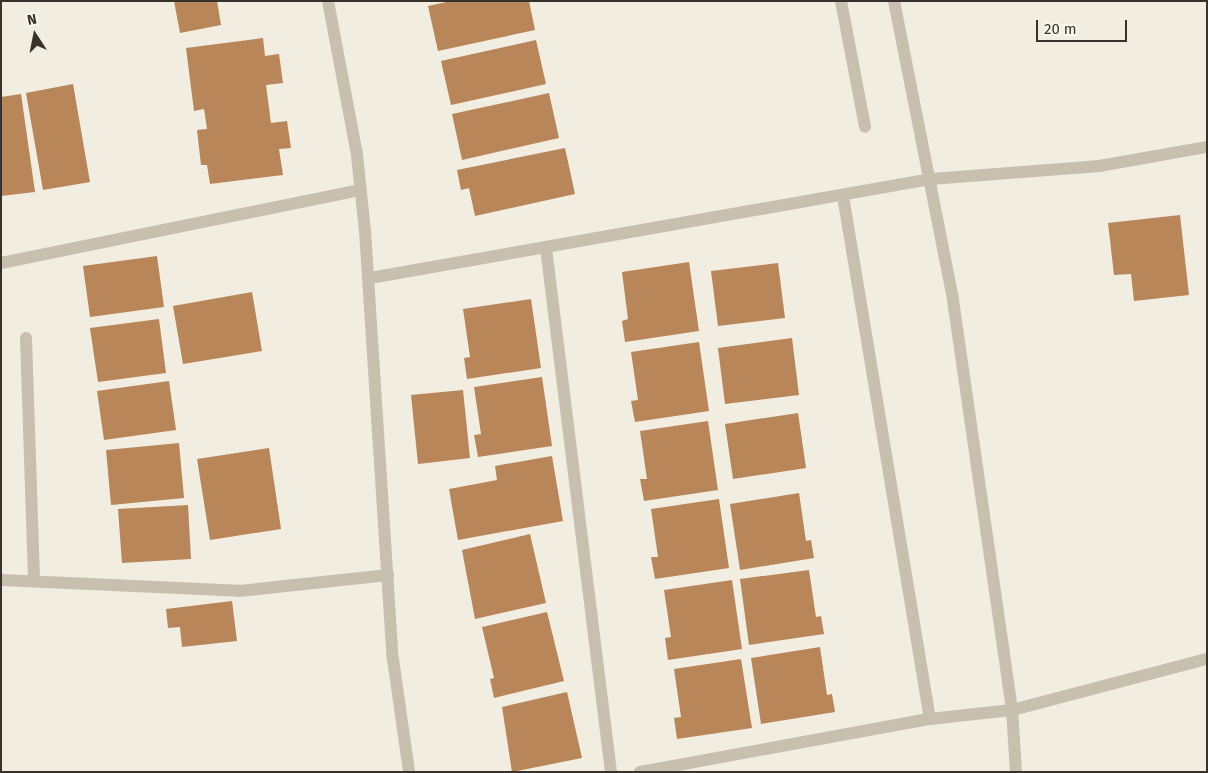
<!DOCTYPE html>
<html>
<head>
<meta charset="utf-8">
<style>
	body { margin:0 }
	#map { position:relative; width:1208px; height:773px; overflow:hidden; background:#f1ede1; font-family:"Fira Sans",sans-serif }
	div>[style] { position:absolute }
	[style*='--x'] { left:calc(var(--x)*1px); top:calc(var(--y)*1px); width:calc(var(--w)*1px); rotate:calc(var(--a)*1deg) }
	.building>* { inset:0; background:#b88658 }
	.service>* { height:12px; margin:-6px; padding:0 6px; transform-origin:6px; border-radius:6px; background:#c8c0ae }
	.minor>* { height:12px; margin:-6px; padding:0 6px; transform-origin:6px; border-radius:6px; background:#c8c0ae }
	span { translate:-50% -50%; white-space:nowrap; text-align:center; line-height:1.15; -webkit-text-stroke:4.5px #f9f6ed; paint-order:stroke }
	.frame { position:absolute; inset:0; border:2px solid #38322c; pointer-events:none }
	.north { position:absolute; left:10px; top:10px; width:50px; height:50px; -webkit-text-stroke:4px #f9f6ed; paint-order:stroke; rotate:349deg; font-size:14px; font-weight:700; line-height:20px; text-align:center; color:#38322c }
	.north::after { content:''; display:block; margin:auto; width:18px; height:22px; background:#38322c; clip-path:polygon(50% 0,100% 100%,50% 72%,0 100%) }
	.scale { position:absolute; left:1036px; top:20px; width:91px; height:22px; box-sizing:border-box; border:2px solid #38322c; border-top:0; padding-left:6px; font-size:15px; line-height:18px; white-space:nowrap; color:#38322c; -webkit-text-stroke:4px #f9f6ed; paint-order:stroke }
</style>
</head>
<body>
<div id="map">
	<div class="building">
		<div style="clip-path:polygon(174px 1px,217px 1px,221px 25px,180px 33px)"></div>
		<div style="clip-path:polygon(451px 1px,529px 1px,535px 30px,438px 51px,428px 6px)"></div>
		<div style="clip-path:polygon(263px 38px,265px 56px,279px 54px,283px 83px,266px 85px,271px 123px,287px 121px,291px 148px,279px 149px,283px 175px,210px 184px,207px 165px,201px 165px,197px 130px,207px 129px,204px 109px,194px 111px,186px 48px)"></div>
		<div style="clip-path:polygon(536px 40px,546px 84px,451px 105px,441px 61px)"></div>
		<div style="clip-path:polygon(73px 84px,90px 182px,43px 190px,26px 93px)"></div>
		<div style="clip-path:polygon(549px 93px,559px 138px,462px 160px,452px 114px)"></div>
		<div style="clip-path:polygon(21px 94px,35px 192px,1px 196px,1px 97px)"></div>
		<div style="clip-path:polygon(565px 148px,575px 194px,475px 216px,469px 188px,461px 190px,457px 170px)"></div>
		<div style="clip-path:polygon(1180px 215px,1189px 295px,1134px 301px,1131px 274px,1114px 275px,1108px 223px)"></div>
		<div style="clip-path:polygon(157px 256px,164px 307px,90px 317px,83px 266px)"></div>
		<div style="clip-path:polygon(689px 262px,699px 331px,625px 342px,622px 321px,628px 319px,622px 272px)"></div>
		<div style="clip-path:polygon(778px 263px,785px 318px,718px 326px,711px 271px)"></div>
		<div style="clip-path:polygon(252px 292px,262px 351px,183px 364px,173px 306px)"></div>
		<div style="clip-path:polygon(531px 299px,541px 368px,467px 379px,464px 358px,470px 357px,463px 309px)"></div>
		<div style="clip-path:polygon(159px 319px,166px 373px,98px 382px,90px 328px)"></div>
		<div style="clip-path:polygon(792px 338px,799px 395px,725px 404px,718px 348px)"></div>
		<div style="clip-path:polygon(699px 342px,709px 411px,635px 422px,631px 401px,638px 400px,631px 352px)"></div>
		<div style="clip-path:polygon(542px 377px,552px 446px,478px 457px,474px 435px,481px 434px,474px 387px)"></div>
		<div style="clip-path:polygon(169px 381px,176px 430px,104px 440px,97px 391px)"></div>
		<div style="clip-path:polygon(463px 390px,470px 458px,418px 464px,411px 395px)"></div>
		<div style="clip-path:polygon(798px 413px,806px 468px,733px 479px,725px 424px)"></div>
		<div style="clip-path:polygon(708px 421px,718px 490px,644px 501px,640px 479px,647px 479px,640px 431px)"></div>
		<div style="clip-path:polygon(179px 443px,184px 498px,111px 505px,106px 450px)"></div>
		<div style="clip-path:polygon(269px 448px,281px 529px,210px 540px,197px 459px)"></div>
		<div style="clip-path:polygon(552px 456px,563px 521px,458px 540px,449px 489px,497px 480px,495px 466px)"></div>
		<div style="clip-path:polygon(799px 493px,806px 541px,811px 540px,814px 558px,740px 570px,730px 504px)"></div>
		<div style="clip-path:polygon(719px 499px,729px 568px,655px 579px,651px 557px,658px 557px,651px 509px)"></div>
		<div style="clip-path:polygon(188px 505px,191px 559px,122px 563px,118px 509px)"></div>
		<div style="clip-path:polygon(530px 534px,546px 603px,475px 619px,462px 550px)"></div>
		<div style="clip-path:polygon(809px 570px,816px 617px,821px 616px,824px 634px,749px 645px,740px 579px)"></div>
		<div style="clip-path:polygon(732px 580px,742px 649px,668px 660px,665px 638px,671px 637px,664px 590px)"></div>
		<div style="clip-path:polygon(232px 601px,237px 641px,182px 647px,180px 627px,168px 628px,166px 609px)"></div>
		<div style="clip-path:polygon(547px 612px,564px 681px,494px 698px,490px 679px,494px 678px,482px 627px)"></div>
		<div style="clip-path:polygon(820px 647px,827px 695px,832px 694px,835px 712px,761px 724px,751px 658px)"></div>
		<div style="clip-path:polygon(741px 659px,752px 728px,677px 739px,674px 718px,681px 717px,674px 669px)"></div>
		<div style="clip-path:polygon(567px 692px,582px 758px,512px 772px,502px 707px)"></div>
	</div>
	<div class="service">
		<div style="--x:841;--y:1;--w:128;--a:79.2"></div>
		<div style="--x:26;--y:338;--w:242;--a:88.1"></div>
	</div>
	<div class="minor">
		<div style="--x:328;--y:1;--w:157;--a:79.3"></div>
		<div style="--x:357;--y:155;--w:76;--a:84"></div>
		<div style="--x:365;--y:231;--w:429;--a:86.3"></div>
		<div style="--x:393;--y:659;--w:114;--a:81.9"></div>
		<div style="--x:894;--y:1;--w:305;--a:78.8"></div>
		<div style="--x:953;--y:300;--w:414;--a:81.8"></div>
		<div style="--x:1012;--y:710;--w:62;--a:86.3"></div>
		<div style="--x:843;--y:196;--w:530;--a:80.56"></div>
		<div style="--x:546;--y:248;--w:528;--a:82.93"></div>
		<div style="--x:1;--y:263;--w:367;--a:-11.5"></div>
		<div style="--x:370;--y:278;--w:570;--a:-10.01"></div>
		<div style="--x:931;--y:179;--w:169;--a:-4.4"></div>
		<div style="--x:1099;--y:166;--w:110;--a:-10"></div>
		<div style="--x:1;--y:580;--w:238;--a:2.6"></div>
		<div style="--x:239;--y:591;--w:150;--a:-6.1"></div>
		<div style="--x:640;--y:772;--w:295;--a:-10.4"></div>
		<div style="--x:930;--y:719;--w:82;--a:-6.3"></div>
		<div style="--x:1012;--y:710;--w:202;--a:-14.7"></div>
	</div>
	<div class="frame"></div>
	<div class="north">N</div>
	<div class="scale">20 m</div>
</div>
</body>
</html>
